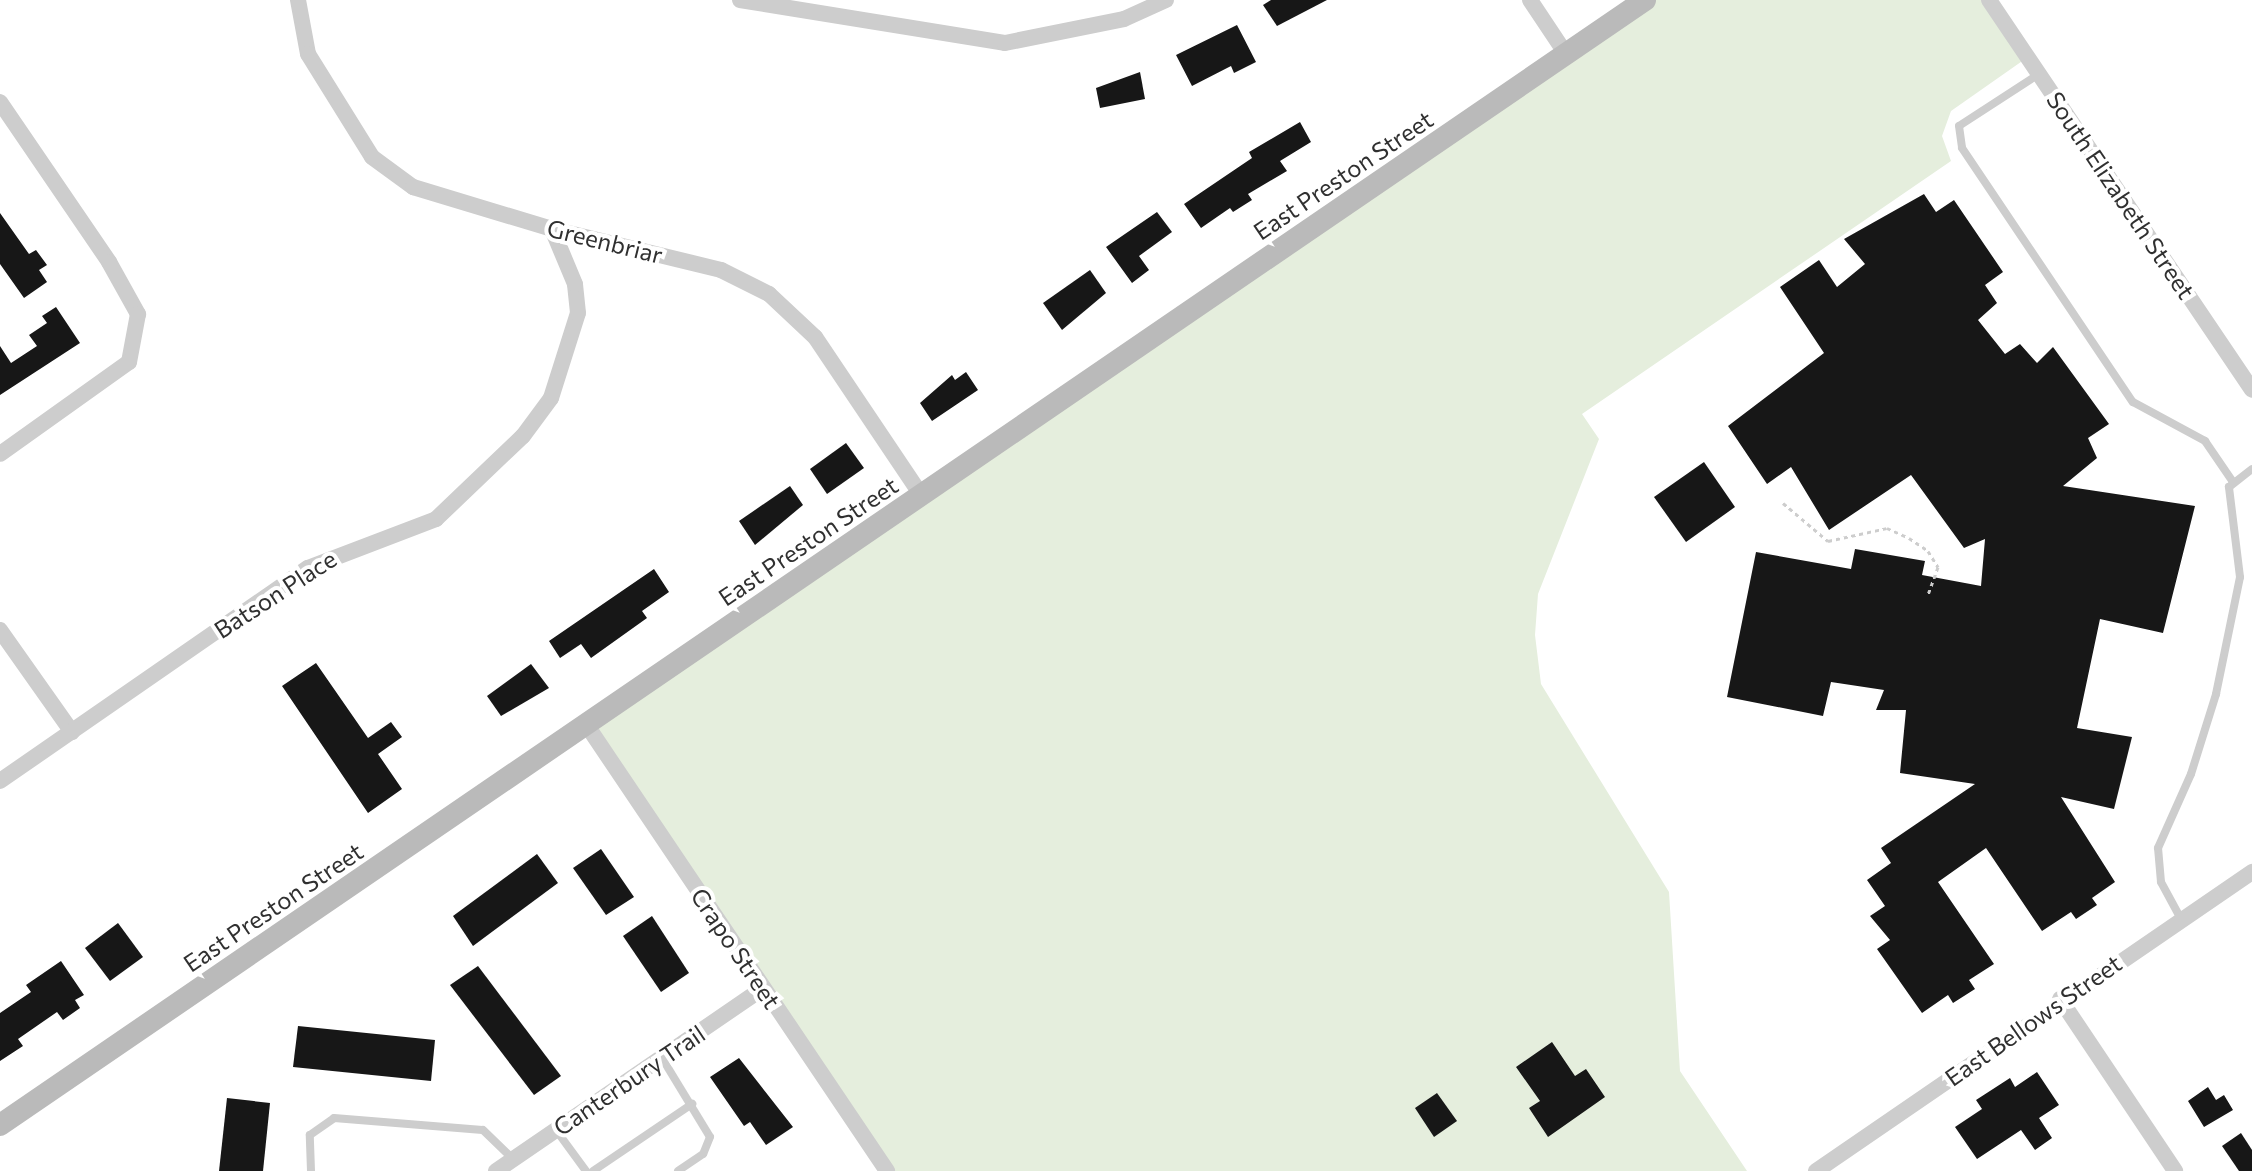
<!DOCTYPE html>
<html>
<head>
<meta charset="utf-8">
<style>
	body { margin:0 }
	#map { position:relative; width:2252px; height:1171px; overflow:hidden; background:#fff; font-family:Commissioner,sans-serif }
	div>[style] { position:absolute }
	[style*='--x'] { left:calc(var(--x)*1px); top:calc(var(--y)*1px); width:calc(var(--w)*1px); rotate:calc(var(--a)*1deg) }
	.green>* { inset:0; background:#e5eedd }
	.building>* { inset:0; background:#171717 }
	.path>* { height:3px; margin-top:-1.5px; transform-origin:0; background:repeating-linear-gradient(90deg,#cdcdcd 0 4px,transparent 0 8px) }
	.lane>* { height:8px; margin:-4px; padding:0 4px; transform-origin:4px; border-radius:4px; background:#cdcdcd }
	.street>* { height:16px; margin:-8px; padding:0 8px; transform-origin:8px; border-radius:8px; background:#cdcdcd }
	.secondary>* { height:22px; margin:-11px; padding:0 11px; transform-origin:11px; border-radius:11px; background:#bababa }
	span { translate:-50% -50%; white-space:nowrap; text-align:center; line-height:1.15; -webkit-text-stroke:8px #fff; paint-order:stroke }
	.street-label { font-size:24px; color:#303030 }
</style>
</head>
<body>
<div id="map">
	<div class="green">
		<div style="clip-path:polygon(1645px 0,1989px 0,2028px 57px,1951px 111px,1942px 136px,1951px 161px,1582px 414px,1599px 439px,1538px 594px,1535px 635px,1541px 684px,1669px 892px,1680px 1071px,1747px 1171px,887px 1171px,586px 724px)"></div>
	</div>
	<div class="building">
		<div style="clip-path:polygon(1271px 0,1327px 0,1277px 26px,1263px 5px)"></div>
		<div style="clip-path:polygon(1237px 25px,1256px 62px,1234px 73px,1231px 66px,1192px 86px,1176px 55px)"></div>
		<div style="clip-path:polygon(1140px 72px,1145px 99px,1100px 108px,1096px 88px)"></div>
		<div style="clip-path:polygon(1300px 122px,1311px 142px,1280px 161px,1287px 171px,1248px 194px,1252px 200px,1233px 212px,1230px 208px,1201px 228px,1184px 204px,1252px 158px,1249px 152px)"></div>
		<div style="clip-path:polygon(1924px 194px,1936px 212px,1954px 200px,2003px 272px,1985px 285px,1997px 303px,1978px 320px,2005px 354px,2020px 344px,2037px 363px,2053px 347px,2109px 424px,2088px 438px,2097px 458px,2063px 486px,2195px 506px,2163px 633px,2100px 619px,2077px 728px,2132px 737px,2114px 809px,2061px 797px,2115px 882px,2092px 898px,2097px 905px,2076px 919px,2071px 912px,2042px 931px,1986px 848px,1938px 882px,1994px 964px,1969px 980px,1975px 989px,1953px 1003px,1948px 995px,1922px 1013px,1877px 949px,1890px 940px,1870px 916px,1885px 906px,1867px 880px,1891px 863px,1881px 848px,1975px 784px,1900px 773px,1906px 710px,1876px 710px,1884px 690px,1831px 682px,1823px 716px,1727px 697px,1756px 552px,1851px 569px,1855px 549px,1925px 561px,1922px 575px,1981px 586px,1985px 539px,1964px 548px,1911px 475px,1829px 530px,1791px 467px,1767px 484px,1728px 426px,1824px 353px,1780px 287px,1819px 260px,1837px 287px,1865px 264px,1844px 239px)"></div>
		<div style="clip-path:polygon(1157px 212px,1172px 232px,1139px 256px,1149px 270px,1132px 283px,1106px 247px)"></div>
		<div style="clip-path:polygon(0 213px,29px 254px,36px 250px,47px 265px,39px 270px,47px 282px,24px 298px,0 264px)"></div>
		<div style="clip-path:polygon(1090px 270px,1106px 293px,1062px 330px,1043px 303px)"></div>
		<div style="clip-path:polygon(56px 307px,80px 343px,0 395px,0 346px,11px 363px,37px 346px,29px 335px,47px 323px,42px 316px)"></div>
		<div style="clip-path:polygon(966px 372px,978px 390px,932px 421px,920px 403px,952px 375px,955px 380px)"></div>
		<div style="clip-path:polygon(846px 443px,864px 468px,827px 494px,810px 469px)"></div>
		<div style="clip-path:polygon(1704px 462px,1735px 507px,1686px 542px,1654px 497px)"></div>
		<div style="clip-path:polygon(790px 486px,803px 505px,755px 545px,739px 521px)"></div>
		<div style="clip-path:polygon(654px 569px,669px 592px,642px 611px,647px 618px,591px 658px,581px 644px,560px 658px,549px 641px)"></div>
		<div style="clip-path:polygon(316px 663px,368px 738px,391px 722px,402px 737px,378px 754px,402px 789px,368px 813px,282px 686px)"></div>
		<div style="clip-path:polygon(531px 664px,549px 688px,501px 716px,487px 696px)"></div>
		<div style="clip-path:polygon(601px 849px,634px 897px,606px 915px,573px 868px)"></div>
		<div style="clip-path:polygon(537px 854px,558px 883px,473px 946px,453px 916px)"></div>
		<div style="clip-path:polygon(652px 916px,689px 973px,661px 992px,623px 936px)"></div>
		<div style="clip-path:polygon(118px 923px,143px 957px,110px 981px,85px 948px)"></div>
		<div style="clip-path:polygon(61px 961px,84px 995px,75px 1000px,80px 1008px,63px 1020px,57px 1012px,18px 1039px,23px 1046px,0 1061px,0 1013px,31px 992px,26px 985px)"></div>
		<div style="clip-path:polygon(478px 966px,561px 1076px,534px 1095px,450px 985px)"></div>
		<div style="clip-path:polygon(298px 1026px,435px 1040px,431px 1081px,293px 1067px)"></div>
		<div style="clip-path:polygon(1552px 1042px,1575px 1076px,1586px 1069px,1605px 1097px,1548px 1137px,1529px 1108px,1540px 1101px,1516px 1067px)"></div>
		<div style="clip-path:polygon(739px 1058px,793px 1127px,766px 1145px,750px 1122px,744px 1126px,710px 1077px)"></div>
		<div style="clip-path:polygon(2037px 1072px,2059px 1105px,2039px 1118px,2052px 1138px,2035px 1150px,2021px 1130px,1977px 1159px,1955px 1127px,1982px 1109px,1976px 1100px,2010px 1078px,2015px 1087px)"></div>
		<div style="clip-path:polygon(2208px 1087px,2216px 1100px,2224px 1095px,2233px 1110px,2204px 1127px,2188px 1101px)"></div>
		<div style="clip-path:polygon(1437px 1093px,1457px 1121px,1434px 1137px,1415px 1108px)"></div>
		<div style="clip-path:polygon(227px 1098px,270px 1103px,263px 1171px,219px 1171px)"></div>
		<div style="clip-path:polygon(2241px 1133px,2252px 1150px,2252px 1171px,2239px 1171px,2222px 1146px)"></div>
	</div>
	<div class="path">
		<div style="--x:1783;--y:503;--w:59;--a:40.2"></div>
		<div style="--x:1828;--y:541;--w:60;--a:-12.4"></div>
		<div style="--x:1887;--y:528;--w:24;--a:24"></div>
		<div style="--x:1909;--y:538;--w:23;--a:34"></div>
		<div style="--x:1928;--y:551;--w:19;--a:58"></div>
		<div style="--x:1938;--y:567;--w:30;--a:110"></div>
	</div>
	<div class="lane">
		<div style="--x:2039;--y:74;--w:95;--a:147"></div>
		<div style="--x:1959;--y:126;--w:22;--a:82"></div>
		<div style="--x:1962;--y:148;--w:306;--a:56.1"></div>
		<div style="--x:2133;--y:402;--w:82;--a:28.4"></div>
		<div style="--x:2205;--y:441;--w:50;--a:55.7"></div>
		<div style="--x:2181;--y:919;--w:42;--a:-118.4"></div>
		<div style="--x:2161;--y:882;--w:34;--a:-95"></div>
		<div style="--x:2158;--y:848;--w:81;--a:-66"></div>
		<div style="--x:2191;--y:774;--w:84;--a:-72.6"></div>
		<div style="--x:2216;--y:694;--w:119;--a:-78.4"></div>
		<div style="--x:2240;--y:577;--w:91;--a:-97"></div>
		<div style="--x:2229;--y:487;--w:29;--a:-38"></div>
		<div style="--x:662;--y:1058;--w:92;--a:58.7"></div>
		<div style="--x:710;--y:1137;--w:18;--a:112"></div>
		<div style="--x:703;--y:1154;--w:30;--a:146"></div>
		<div style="--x:556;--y:1130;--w:51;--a:53.8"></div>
		<div style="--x:311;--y:1171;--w:36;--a:-92"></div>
		<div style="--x:310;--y:1135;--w:29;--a:-35"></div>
		<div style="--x:334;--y:1118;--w:149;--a:4.6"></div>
		<div style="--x:483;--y:1130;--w:42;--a:44"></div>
		<div style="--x:593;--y:1171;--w:120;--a:-34.1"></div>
	</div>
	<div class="street">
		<div style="--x:298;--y:0;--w:55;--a:79.5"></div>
		<div style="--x:308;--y:54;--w:121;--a:58.1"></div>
		<div style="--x:372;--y:157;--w:51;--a:36.2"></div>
		<div style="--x:413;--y:187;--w:145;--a:16.8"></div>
		<div style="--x:552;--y:229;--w:174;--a:13.6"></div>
		<div style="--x:721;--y:270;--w:54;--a:26.6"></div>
		<div style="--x:769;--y:294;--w:63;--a:43.1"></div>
		<div style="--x:815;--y:337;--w:190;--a:56.1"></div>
		<div style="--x:740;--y:0;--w:268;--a:9.2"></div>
		<div style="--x:1005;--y:43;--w:121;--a:-11.4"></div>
		<div style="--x:1124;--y:19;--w:46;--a:-24.3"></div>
		<div style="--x:1530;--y:0;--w:65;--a:56.3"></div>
		<div style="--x:1989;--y:0;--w:470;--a:56"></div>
		<div style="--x:0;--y:102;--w:194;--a:55.7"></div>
		<div style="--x:109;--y:262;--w:60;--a:60.9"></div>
		<div style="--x:138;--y:314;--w:49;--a:100.6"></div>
		<div style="--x:129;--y:362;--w:158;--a:144.5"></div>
		<div style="--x:0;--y:630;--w:125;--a:54.8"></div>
		<div style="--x:586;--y:724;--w:539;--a:56.04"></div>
		<div style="--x:0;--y:781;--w:374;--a:-34.7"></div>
		<div style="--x:308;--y:568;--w:137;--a:-20.9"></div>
		<div style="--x:436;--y:519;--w:120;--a:-43.7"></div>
		<div style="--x:523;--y:436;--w:47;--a:-53.6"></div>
		<div style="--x:551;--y:398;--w:89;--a:-72.4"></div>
		<div style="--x:578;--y:313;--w:29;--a:-96"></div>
		<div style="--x:575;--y:284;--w:60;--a:-112.7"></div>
		<div style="--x:2060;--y:999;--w:207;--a:56.2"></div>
		<div style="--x:496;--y:1171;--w:324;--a:-34.4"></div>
		<div style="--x:1816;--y:1171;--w:529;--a:-34.44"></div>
	</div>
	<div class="secondary">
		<div style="--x:0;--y:1125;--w:1993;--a:-34.37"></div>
	</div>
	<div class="street-label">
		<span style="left:1343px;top:175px;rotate:-34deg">East Preston Street</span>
		<span style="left:2121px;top:195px;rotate:56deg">South Elizabeth Street</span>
		<span style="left:605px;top:241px;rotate:14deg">Greenbriar</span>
		<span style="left:808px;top:541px;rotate:-34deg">East Preston Street</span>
		<span style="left:275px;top:594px;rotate:-33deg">Batson Place</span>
		<span style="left:273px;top:907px;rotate:-34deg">East Preston Street</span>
		<span style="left:736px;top:948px;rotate:56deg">Crapo Street</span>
		<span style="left:2033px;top:1020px;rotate:-35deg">East Bellows Street</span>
		<span style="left:629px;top:1080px;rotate:-34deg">Canterbury Trail</span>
	</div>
</div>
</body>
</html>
